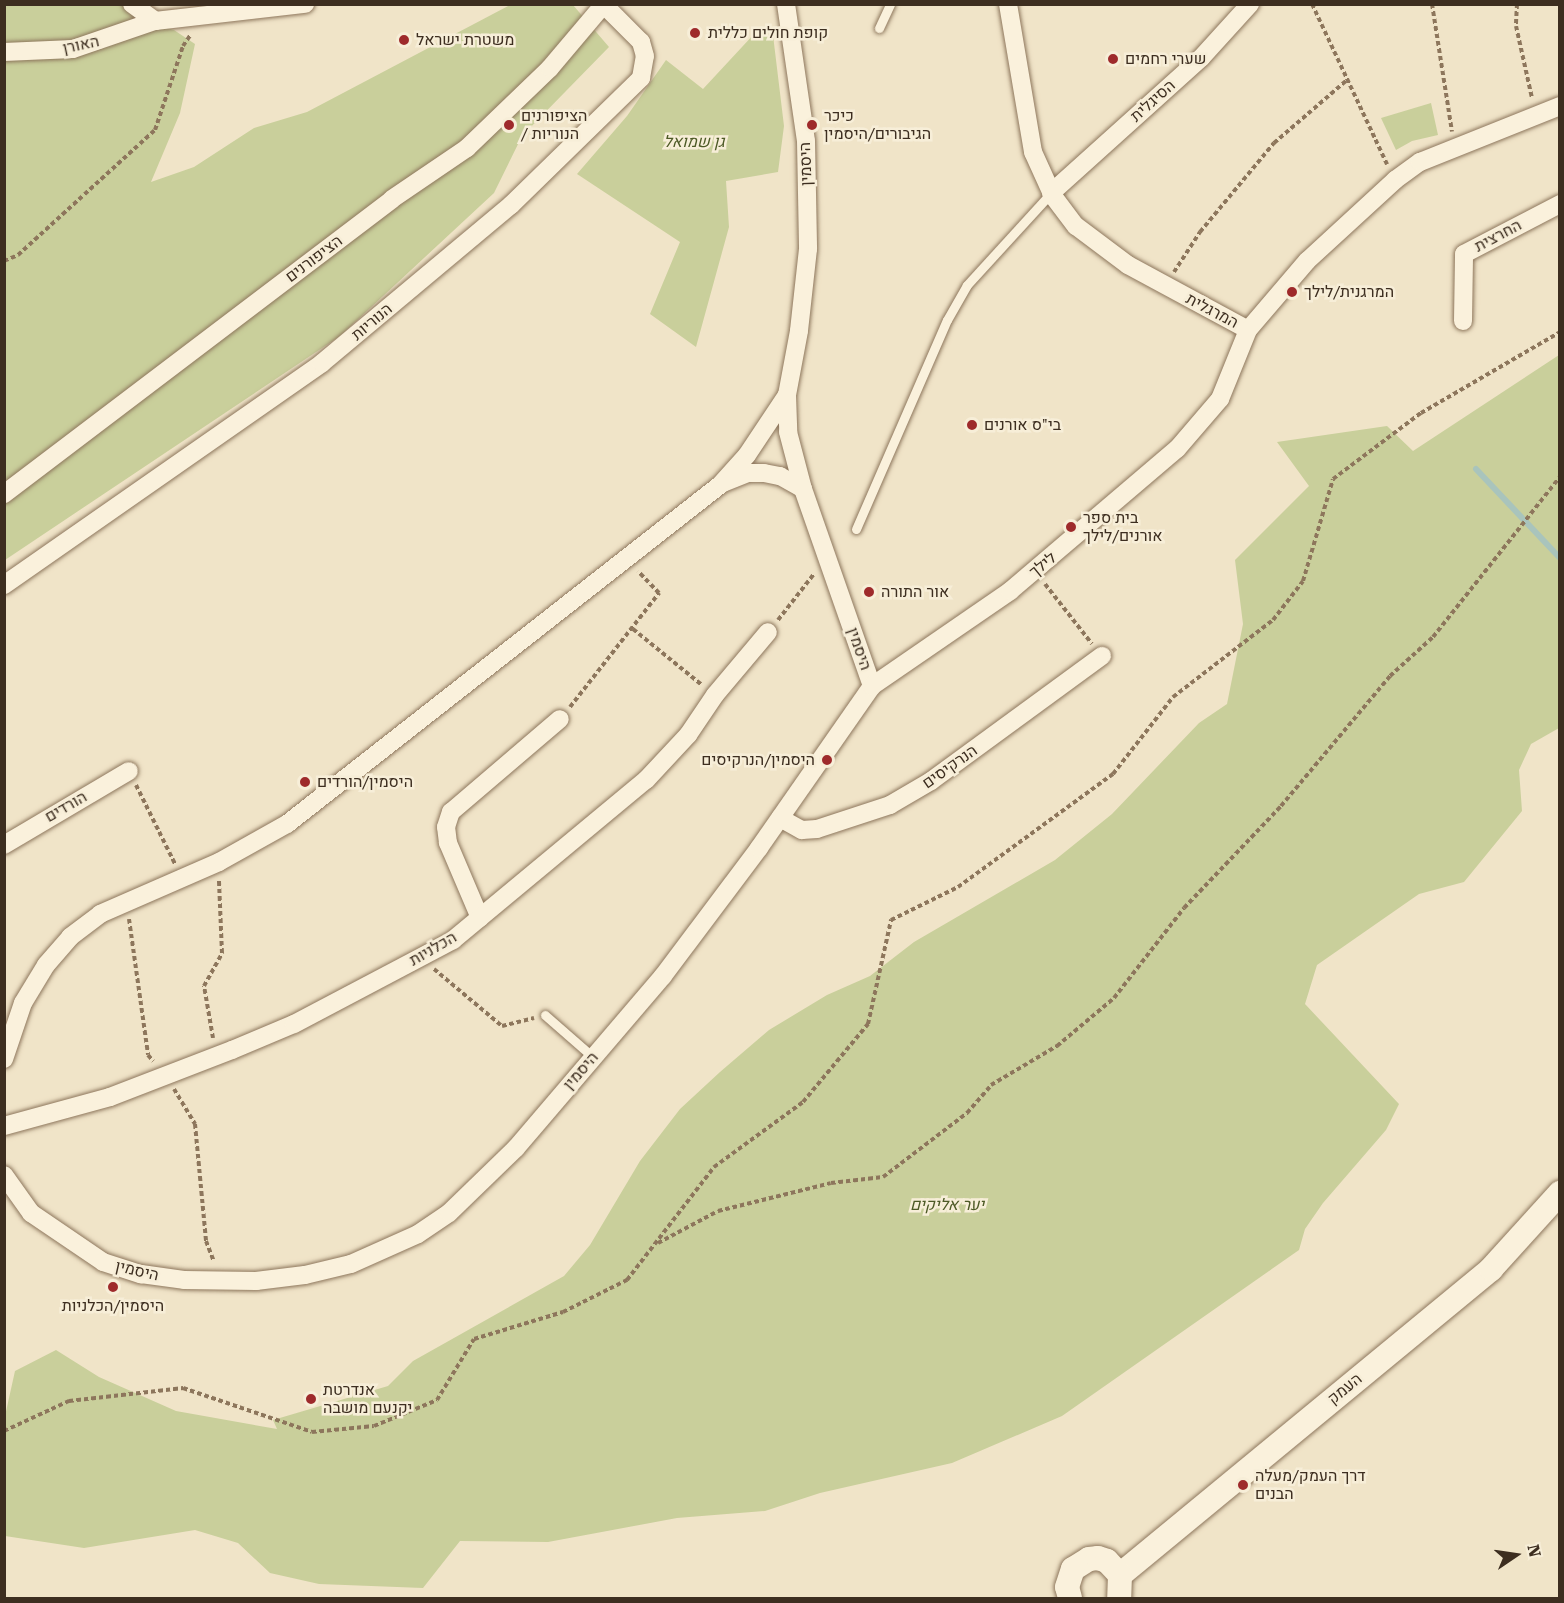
<!DOCTYPE html>
<html>
<head>
<meta charset="utf-8">
<style>
	body { margin:0 }
	#map { position:relative; width:1564px; height:1603px; overflow:hidden; background:#f0e4c8; font-family:"Roboto Serif",Heebo,serif }
	div>[style] { position:absolute }
	[style*='--x'] { left:calc(var(--x)*1px); top:calc(var(--y)*1px); width:calc(var(--w)*1px); rotate:calc(var(--a)*1deg) }
	.green>* { inset:0; background:#c9cf9b }
	.stream>* { height:6px; margin:-3px; padding:0 3px; transform-origin:3px; border-radius:3px; background:#a9c4bc }
	.path>* { height:4px; margin-top:-2px; transform-origin:0; background:repeating-linear-gradient(90deg,#8d765c 0 4.5px,transparent 0 7.5px) }
	.roads { filter:drop-shadow(0 0 2px #8d765c) drop-shadow(0 0 2px #8d765c) }
	.lane>* { height:9px; margin:-4.5px; padding:0 4.5px; transform-origin:4.5px; border-radius:4.5px; background:#faf1dc }
	.street>* { height:18px; margin:-9px; padding:0 9px; transform-origin:9px; border-radius:9px; background:#faf1dc }
	.secondary>* { height:24px; margin:-12px; padding:0 12px; transform-origin:12px; border-radius:12px; background:#faf1dc }
	.dots>* { width:16px; height:16px; translate:-50% -50%; box-sizing:border-box; border:3px solid #f7eed8; border-radius:50% }
	span { translate:-50% -50%; white-space:nowrap; text-align:center; line-height:1.15; -webkit-text-stroke:5px #f7eed8; paint-order:stroke }
	.poi-label { font-size:16px; color:#3d2e20 }
	.left { translate:0 -50%; text-align:left }
	.right { translate:-100% -50%; text-align:right }
	.street-label { font-size:16px; color:#3d2e20 }
	.park-label { font-size:16px; color:#4d5a26; font-style:italic }
	.frame { position:absolute; inset:0; border:6px solid #3d2e20; pointer-events:none }
	.north { position:absolute; left:1486px; top:1525px; width:60px; height:60px; -webkit-text-stroke:4px #f7eed8; paint-order:stroke; rotate:77deg; font-size:16px; font-weight:700; line-height:24px; text-align:center; color:#3d2e20 }
	.north::after { content:''; display:block; margin:auto; width:21px; height:27px; background:#3d2e20; clip-path:polygon(50% 0,100% 100%,50% 72%,0 100%) }
</style>
</head>
<body>
<div id="map">
	<div class="green">
		<div style="clip-path:polygon(5px 5px,126px 5px,149px 23px,174px 30px,195px 44px,180px 113px,151px 182px,194px 167px,254px 128px,307px 112px,510px 5px,573px 5px,609px 47px,522px 136px,494px 193px,340px 336px,5px 560px)"></div>
		<div style="clip-path:polygon(755px 33px,773px 35px,784px 126px,778px 172px,726px 181px,729px 227px,696px 347px,650px 314px,680px 242px,577px 174px,627px 116px,666px 60px,703px 89px)"></div>
		<div style="clip-path:polygon(1431px 103px,1438px 135px,1412px 141px,1396px 150px,1381px 118px)"></div>
		<div style="clip-path:polygon(1559px 355px,1559px 728px,1531px 744px,1519px 770px,1522px 811px,1464px 882px,1419px 894px,1317px 965px,1305px 1004px,1399px 1104px,1386px 1130px,1323px 1203px,1305px 1229px,1299px 1250px,1062px 1416px,952px 1463px,820px 1493px,765px 1511px,677px 1518px,548px 1542px,460px 1541px,423px 1588px,319px 1584px,270px 1573px,238px 1543px,195px 1530px,84px 1548px,5px 1536px,5px 1416px,15px 1371px,56px 1350px,99px 1377px,176px 1411px,277px 1429px,273px 1420px,388px 1386px,413px 1361px,564px 1276px,590px 1245px,640px 1161px,680px 1109px,720px 1072px,769px 1030px,827px 995px,870px 976px,914px 942px,1055px 860px,1112px 814px,1199px 723px,1227px 704px,1243px 624px,1235px 560px,1309px 486px,1277px 442px,1387px 426px,1413px 451px)"></div>
	</div>
	<div class="stream">
		<div style="--x:1476;--y:469;--w:122;--a:46.7"></div>
	</div>
	<div class="path">
		<div style="--x:1312;--y:4;--w:177;--a:64.9"></div>
		<div style="--x:1432;--y:4;--w:129;--a:81.1"></div>
		<div style="--x:1517;--y:4;--w:22;--a:93"></div>
		<div style="--x:1516;--y:26;--w:74;--a:77.5"></div>
		<div style="--x:4;--y:261;--w:15;--a:-23"></div>
		<div style="--x:18;--y:255;--w:185;--a:-42.4"></div>
		<div style="--x:155;--y:130;--w:89;--a:-71.6"></div>
		<div style="--x:183;--y:46;--w:14;--a:-56"></div>
		<div style="--x:1174;--y:272;--w:48;--a:-57"></div>
		<div style="--x:1200;--y:232;--w:116;--a:-50.3"></div>
		<div style="--x:1274;--y:143;--w:96;--a:-40.8"></div>
		<div style="--x:1045;--y:584;--w:76;--a:51.9"></div>
		<div style="--x:778;--y:620;--w:58;--a:-52"></div>
		<div style="--x:633;--y:629;--w:89;--a:39.1"></div>
		<div style="--x:570;--y:707;--w:145;--a:-52"></div>
		<div style="--x:659;--y:593;--w:30;--a:-134"></div>
		<div style="--x:136;--y:785;--w:88;--a:63.7"></div>
		<div style="--x:129;--y:919;--w:137;--a:82"></div>
		<div style="--x:148;--y:1055;--w:8;--a:50"></div>
		<div style="--x:434;--y:969;--w:89;--a:40"></div>
		<div style="--x:502;--y:1026;--w:33;--a:-14"></div>
		<div style="--x:213;--y:1038;--w:53;--a:-99.8"></div>
		<div style="--x:204;--y:986;--w:38;--a:-61"></div>
		<div style="--x:222;--y:953;--w:73;--a:-92.4"></div>
		<div style="--x:174;--y:1089;--w:41;--a:59"></div>
		<div style="--x:195;--y:1124;--w:118;--a:84.6"></div>
		<div style="--x:206;--y:1241;--w:22;--a:69"></div>
		<div style="--x:658;--y:1243;--w:68;--a:-28.1"></div>
		<div style="--x:718;--y:1211;--w:116;--a:-13.9"></div>
		<div style="--x:831;--y:1183;--w:52;--a:-6.6"></div>
		<div style="--x:883;--y:1177;--w:106;--a:-37.3"></div>
		<div style="--x:967;--y:1113;--w:37;--a:-49"></div>
		<div style="--x:991;--y:1085;--w:77;--a:-30.6"></div>
		<div style="--x:1057;--y:1046;--w:75;--a:-40.1"></div>
		<div style="--x:1114;--y:998;--w:114;--a:-52.1"></div>
		<div style="--x:1184;--y:908;--w:141;--a:-46.4"></div>
		<div style="--x:1281;--y:806;--w:170;--a:-50"></div>
		<div style="--x:1390;--y:676;--w:58;--a:-42.2"></div>
		<div style="--x:1433;--y:637;--w:204;--a:-51.6"></div>
		<div style="--x:4;--y:1431;--w:72;--a:-24.8"></div>
		<div style="--x:69;--y:1401;--w:115;--a:-6.5"></div>
		<div style="--x:183;--y:1388;--w:136;--a:18.8"></div>
		<div style="--x:312;--y:1432;--w:62;--a:-5.5"></div>
		<div style="--x:374;--y:1426;--w:68;--a:-22.4"></div>
		<div style="--x:437;--y:1400;--w:71;--a:-58.8"></div>
		<div style="--x:474;--y:1339;--w:93;--a:-16.9"></div>
		<div style="--x:563;--y:1312;--w:72;--a:-26.6"></div>
		<div style="--x:627;--y:1280;--w:143;--a:-52.4"></div>
		<div style="--x:714;--y:1167;--w:110;--a:-36.1"></div>
		<div style="--x:803;--y:1102;--w:102;--a:-50.2"></div>
		<div style="--x:868;--y:1024;--w:107;--a:-77.5"></div>
		<div style="--x:891;--y:920;--w:75;--a:-26.2"></div>
		<div style="--x:958;--y:887;--w:192;--a:-36.1"></div>
		<div style="--x:1113;--y:774;--w:98;--a:-52.1"></div>
		<div style="--x:1173;--y:697;--w:126;--a:-37.6"></div>
		<div style="--x:1273;--y:620;--w:49;--a:-52.4"></div>
		<div style="--x:1303;--y:581;--w:106;--a:-73.6"></div>
		<div style="--x:1333;--y:479;--w:110;--a:-36.9"></div>
		<div style="--x:1421;--y:413;--w:161;--a:-30.2"></div>
	</div>
	<div class="roads">
		<div class="lane">
			<div style="--x:879;--y:28;--w:26;--a:-65"></div>
			<div style="--x:856;--y:529;--w:228;--a:-66.5"></div>
			<div style="--x:947;--y:320;--w:40;--a:-60.3"></div>
			<div style="--x:967;--y:285;--w:125;--a:-47.6"></div>
			<div style="--x:545;--y:1015;--w:64;--a:41.2"></div>
		</div>
		<div class="street">
			<div style="--x:132;--y:4;--w:29;--a:36"></div>
			<div style="--x:786;--y:4;--w:138;--a:81.7"></div>
			<div style="--x:806;--y:141;--w:108;--a:88.9"></div>
			<div style="--x:808;--y:249;--w:82;--a:96.3"></div>
			<div style="--x:799;--y:331;--w:65;--a:100.6"></div>
			<div style="--x:787;--y:395;--w:37;--a:88"></div>
			<div style="--x:788;--y:432;--w:59;--a:75.3"></div>
			<div style="--x:803;--y:489;--w:209;--a:70.7"></div>
			<div style="--x:1008;--y:4;--w:150;--a:80.4"></div>
			<div style="--x:1033;--y:152;--w:48;--a:65.6"></div>
			<div style="--x:1053;--y:196;--w:38;--a:53"></div>
			<div style="--x:1076;--y:226;--w:65;--a:36.9"></div>
			<div style="--x:1128;--y:265;--w:136;--a:28.4"></div>
			<div style="--x:1248;--y:330;--w:91;--a:-49.5"></div>
			<div style="--x:1307;--y:261;--w:120;--a:-42.6"></div>
			<div style="--x:1395;--y:180;--w:31;--a:-36"></div>
			<div style="--x:1420;--y:162;--w:151;--a:-21.8"></div>
			<div style="--x:4;--y:52;--w:69;--a:-2.5"></div>
			<div style="--x:73;--y:49;--w:87;--a:-18.9"></div>
			<div style="--x:155;--y:21;--w:151;--a:-6.5"></div>
			<div style="--x:1051;--y:193;--w:202;--a:-42"></div>
			<div style="--x:1201;--y:58;--w:73;--a:-47.8"></div>
			<div style="--x:1463;--y:321;--w:67;--a:-89.1"></div>
			<div style="--x:1464;--y:254;--w:108;--a:-27.5"></div>
			<div style="--x:723;--y:483;--w:27;--a:-22"></div>
			<div style="--x:748;--y:473;--w:16;--a:0"></div>
			<div style="--x:764;--y:473;--w:16;--a:11"></div>
			<div style="--x:780;--y:476;--w:26;--a:29"></div>
			<div style="--x:4;--y:494;--w:487;--a:-37.2"></div>
			<div style="--x:392;--y:199;--w:91;--a:-34.2"></div>
			<div style="--x:467;--y:148;--w:115;--a:-43.9"></div>
			<div style="--x:550;--y:68;--w:84;--a:-49.8"></div>
			<div style="--x:4;--y:585;--w:388;--a:-34.9"></div>
			<div style="--x:322;--y:363;--w:246;--a:-39.9"></div>
			<div style="--x:511;--y:205;--w:182;--a:-44.3"></div>
			<div style="--x:641;--y:78;--w:22;--a:-80"></div>
			<div style="--x:645;--y:56;--w:15;--a:-106"></div>
			<div style="--x:641;--y:42;--w:52;--a:-135"></div>
			<div style="--x:780;--y:818;--w:25;--a:29"></div>
			<div style="--x:802;--y:830;--w:15;--a:-4"></div>
			<div style="--x:817;--y:829;--w:77;--a:-18.2"></div>
			<div style="--x:890;--y:805;--w:48;--a:-30.3"></div>
			<div style="--x:931;--y:781;--w:212;--a:-36.2"></div>
			<div style="--x:4;--y:845;--w:145;--a:-30.6"></div>
			<div style="--x:480;--y:918;--w:82;--a:-113.1"></div>
			<div style="--x:448;--y:843;--w:16;--a:-97"></div>
			<div style="--x:446;--y:827;--w:16;--a:-72"></div>
			<div style="--x:451;--y:812;--w:143;--a:-40.5"></div>
			<div style="--x:4;--y:1059;--w:59;--a:-71.3"></div>
			<div style="--x:23;--y:1003;--w:44;--a:-58.8"></div>
			<div style="--x:46;--y:965;--w:37;--a:-49"></div>
			<div style="--x:70;--y:937;--w:38;--a:-37"></div>
			<div style="--x:100;--y:914;--w:130;--a:-23.6"></div>
			<div style="--x:219;--y:862;--w:78;--a:-29.2"></div>
			<div style="--x:287;--y:824;--w:550;--a:-38.06"></div>
			<div style="--x:720;--y:485;--w:40;--a:-48"></div>
			<div style="--x:747;--y:455;--w:72;--a:-56.3"></div>
			<div style="--x:4;--y:1126;--w:110;--a:-15.3"></div>
			<div style="--x:110;--y:1097;--w:131;--a:-21.1"></div>
			<div style="--x:232;--y:1050;--w:67;--a:-22.8"></div>
			<div style="--x:294;--y:1024;--w:180;--a:-27.8"></div>
			<div style="--x:453;--y:940;--w:251;--a:-39.7"></div>
			<div style="--x:646;--y:780;--w:62;--a:-47"></div>
			<div style="--x:688;--y:735;--w:48;--a:-56"></div>
			<div style="--x:715;--y:695;--w:82;--a:-49.9"></div>
			<div style="--x:4;--y:1175;--w:47;--a:54.6"></div>
			<div style="--x:31;--y:1213;--w:87;--a:34.2"></div>
			<div style="--x:103;--y:1262;--w:40;--a:18"></div>
			<div style="--x:141;--y:1274;--w:43;--a:7.9"></div>
			<div style="--x:184;--y:1280;--w:72;--a:0.8"></div>
			<div style="--x:256;--y:1281;--w:49;--a:-7"></div>
			<div style="--x:305;--y:1275;--w:47;--a:-13.4"></div>
			<div style="--x:351;--y:1264;--w:73;--a:-24.1"></div>
			<div style="--x:418;--y:1234;--w:37;--a:-34"></div>
			<div style="--x:449;--y:1213;--w:93;--a:-44.1"></div>
			<div style="--x:516;--y:1148;--w:226;--a:-49.5"></div>
			<div style="--x:663;--y:976;--w:160;--a:-53.1"></div>
			<div style="--x:759;--y:848;--w:198;--a:-55.1"></div>
			<div style="--x:872;--y:686;--w:168;--a:-34.5"></div>
			<div style="--x:1010;--y:591;--w:219;--a:-40.4"></div>
			<div style="--x:1177;--y:449;--w:66;--a:-49.3"></div>
			<div style="--x:1220;--y:399;--w:74;--a:-67.9"></div>
		</div>
		<div class="secondary">
			<div style="--x:1120;--y:1575;--w:481;--a:-39.5"></div>
			<div style="--x:1491;--y:1269;--w:103;--a:-47.8"></div>
			<div style="--x:1070;--y:1598;--w:11;--a:-105"></div>
			<div style="--x:1067;--y:1587;--w:19;--a:-72"></div>
			<div style="--x:1073;--y:1569;--w:19;--a:-32"></div>
			<div style="--x:1089;--y:1559;--w:9;--a:-6"></div>
			<div style="--x:1098;--y:1558;--w:9;--a:18"></div>
			<div style="--x:1107;--y:1561;--w:19;--a:47"></div>
			<div style="--x:1120;--y:1575;--w:23;--a:92"></div>
		</div>
	</div>
	<div class="dots">
		<div style="left:695px;top:33px;background:#9e2a2b"></div>
		<div style="left:404px;top:40px;background:#9e2a2b"></div>
		<div style="left:1113px;top:59px;background:#9e2a2b"></div>
		<div style="left:509px;top:125px;background:#9e2a2b"></div>
		<div style="left:812px;top:125px;background:#9e2a2b"></div>
		<div style="left:1292px;top:292px;background:#9e2a2b"></div>
		<div style="left:972px;top:425px;background:#9e2a2b"></div>
		<div style="left:1071px;top:527px;background:#9e2a2b"></div>
		<div style="left:869px;top:592px;background:#9e2a2b"></div>
		<div style="left:827px;top:760px;background:#9e2a2b"></div>
		<div style="left:305px;top:782px;background:#9e2a2b"></div>
		<div style="left:113px;top:1287px;background:#9e2a2b"></div>
		<div style="left:311px;top:1399px;background:#9e2a2b"></div>
		<div style="left:1243px;top:1485px;background:#9e2a2b"></div>
	</div>
	<div class="poi-label">
		<span class="left" style="left:708px;top:33px">קופת חולים כללית</span>
		<span class="left" style="left:416px;top:40px">משטרת ישראל</span>
		<span class="left" style="left:1125px;top:59px">שערי רחמים</span>
		<span class="left" style="left:521px;top:125px">הציפורנים<br>/ הנוריות</span>
		<span class="left" style="left:824px;top:125px">כיכר<br>הגיבורים/היסמין</span>
		<span class="left" style="left:1304px;top:292px">המרגנית/לילך</span>
		<span class="left" style="left:984px;top:425px">בי"ס אורנים</span>
		<span class="left" style="left:1083px;top:527px">בית ספר<br>אורנים/לילך</span>
		<span class="left" style="left:881px;top:592px">אור התורה</span>
		<span class="right" style="left:815px;top:760px">היסמין/הנרקיסים</span>
		<span class="left" style="left:317px;top:782px">היסמין/הורדים</span>
		<span style="left:113px;top:1306px">היסמין/הכלניות</span>
		<span class="left" style="left:323px;top:1399px">אנדרטת<br>יקנעם מושבה</span>
		<span class="left" style="left:1255px;top:1485px">דרך העמק/מעלה<br>הבנים</span>
	</div>
	<div class="street-label">
		<span style="left:81px;top:45px;rotate:-12deg">האורן</span>
		<span style="left:1153px;top:101px;rotate:-42deg">הסיגלית</span>
		<span style="left:806px;top:164px;rotate:-92deg">היסמין</span>
		<span style="left:1498px;top:236px;rotate:-28deg">החרצית</span>
		<span style="left:314px;top:259px;rotate:-37deg">הציפורנים</span>
		<span style="left:1212px;top:311px;rotate:28deg">המרגלית</span>
		<span style="left:372px;top:322px;rotate:-40deg">הנוריות</span>
		<span style="left:1043px;top:565px;rotate:-39deg">לילך</span>
		<span style="left:859px;top:649px;rotate:71deg">היסמין</span>
		<span style="left:950px;top:767px;rotate:-35deg">הנרקיסים</span>
		<span style="left:66px;top:807px;rotate:-30deg">הורדים</span>
		<span style="left:433px;top:949px;rotate:-30deg">הכלניות</span>
		<span style="left:581px;top:1071px;rotate:-49deg">היסמין</span>
		<span style="left:137px;top:1271px;rotate:13deg">היסמין</span>
		<span style="left:1345px;top:1389px;rotate:-39deg">העמק</span>
	</div>
	<div class="park-label">
		<span style="left:694px;top:142px">גן שמואל</span>
		<span style="left:947px;top:1205px">יער אליקים</span>
	</div>
	<div class="frame"></div>
	<div class="north">N</div>
</div>
</body>
</html>
